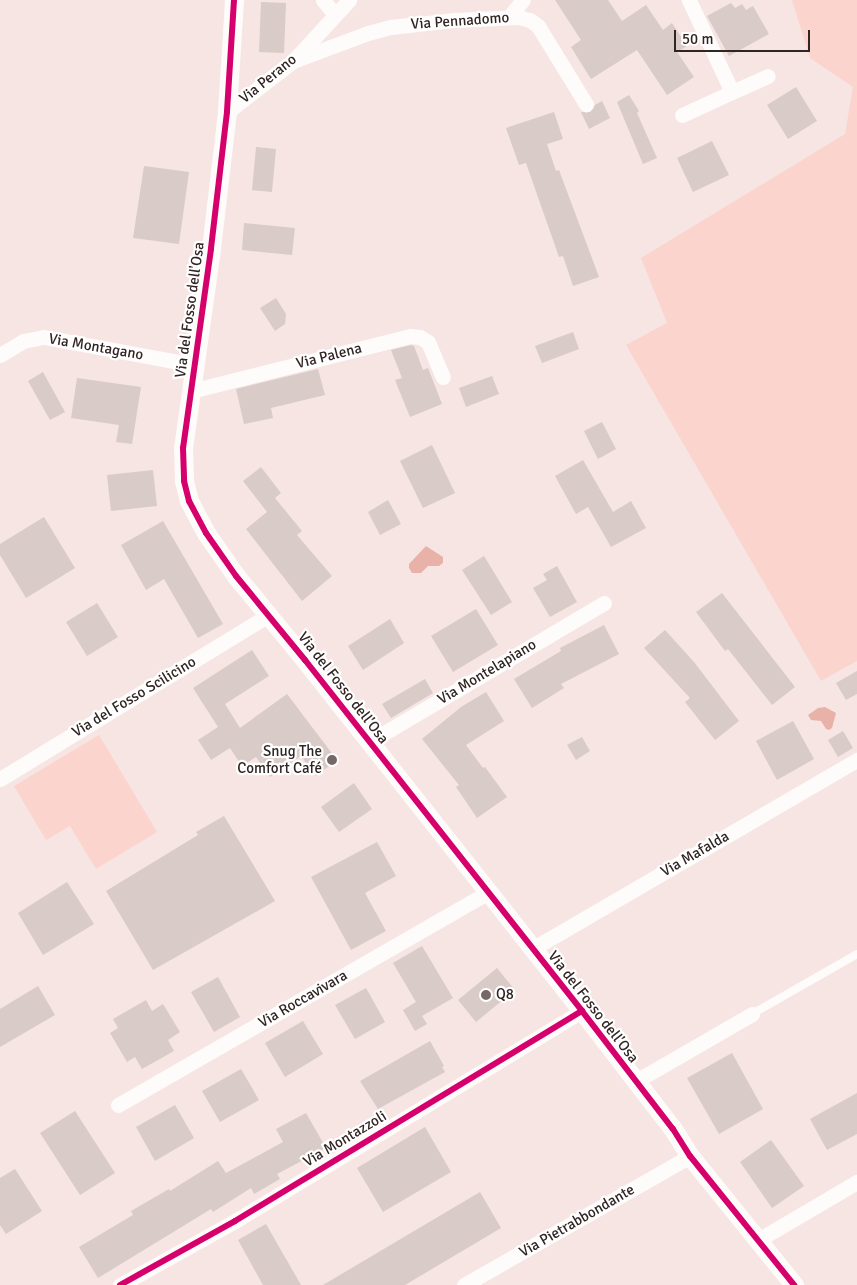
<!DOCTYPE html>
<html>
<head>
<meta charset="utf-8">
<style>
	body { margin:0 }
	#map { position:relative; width:857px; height:1285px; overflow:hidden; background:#f6e5e2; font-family:Signika,sans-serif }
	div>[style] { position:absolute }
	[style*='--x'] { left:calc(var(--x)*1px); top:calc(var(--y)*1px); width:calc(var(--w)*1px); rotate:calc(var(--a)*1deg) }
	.green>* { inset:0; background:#fbd4ce }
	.water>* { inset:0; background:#e9b2a9 }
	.building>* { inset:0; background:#d8cbc8 }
	.service>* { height:8px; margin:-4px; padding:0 4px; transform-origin:4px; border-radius:4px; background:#fefbfb }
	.minor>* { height:15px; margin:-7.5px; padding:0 7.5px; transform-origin:7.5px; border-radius:7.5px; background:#fefbfb }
	.tertiary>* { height:19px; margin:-9.5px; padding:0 9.5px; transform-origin:9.5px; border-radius:9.5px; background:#fefbfb }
	.cycleway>* { height:6px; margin:-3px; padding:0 3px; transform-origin:3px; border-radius:3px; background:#d6006c }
	.dots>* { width:14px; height:14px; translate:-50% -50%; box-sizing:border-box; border:2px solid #fff; border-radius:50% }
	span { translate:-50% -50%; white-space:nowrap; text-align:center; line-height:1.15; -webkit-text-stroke:4.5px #fff; paint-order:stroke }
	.street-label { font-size:15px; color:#302523 }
	.poi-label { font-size:15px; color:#302523 }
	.right { translate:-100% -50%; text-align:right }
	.left { translate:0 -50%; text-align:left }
	.scale { position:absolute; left:674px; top:30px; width:136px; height:22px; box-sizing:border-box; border:2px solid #302523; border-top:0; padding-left:6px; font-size:15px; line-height:18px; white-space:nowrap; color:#302523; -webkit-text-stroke:4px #fff; paint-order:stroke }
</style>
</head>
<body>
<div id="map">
	<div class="green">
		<div style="clip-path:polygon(792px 0,857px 0,857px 661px,821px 681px,626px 345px,667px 323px,641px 258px,845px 134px,853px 87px,810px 58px)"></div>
		<div style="clip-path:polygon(99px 735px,157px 832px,96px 869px,70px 826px,46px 840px,14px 786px)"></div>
	</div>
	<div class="water">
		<div style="clip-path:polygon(426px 546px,443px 557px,443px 563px,439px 566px,428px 566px,421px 573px,412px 573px,409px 568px,409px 564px)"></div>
		<div style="clip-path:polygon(825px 707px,836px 713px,832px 728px,829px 730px,826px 729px,821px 721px,811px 720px,808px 715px,818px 708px)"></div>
	</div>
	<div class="building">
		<div style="clip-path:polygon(555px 0,608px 0,622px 21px,646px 5px,663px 30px,672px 23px,687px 46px,677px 52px,694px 77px,667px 95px,637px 50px,591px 79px,571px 47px,581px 40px)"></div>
		<div style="clip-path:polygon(261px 2px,286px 3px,284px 53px,259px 52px)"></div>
		<div style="clip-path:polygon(731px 3px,735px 8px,742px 4px,746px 10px,753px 6px,769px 34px,729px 56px,707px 16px)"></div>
		<div style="clip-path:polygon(796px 87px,817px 121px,788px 139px,767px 105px)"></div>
		<div style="clip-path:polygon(629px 95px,639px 111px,637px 113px,657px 158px,643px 164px,617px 102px)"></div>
		<div style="clip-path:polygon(602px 101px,610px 118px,589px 129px,581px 112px,590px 112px,595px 105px)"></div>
		<div style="clip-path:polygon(554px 112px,563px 139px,547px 144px,556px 171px,559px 170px,599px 277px,573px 286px,563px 256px,559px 257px,526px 163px,519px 165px,506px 128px)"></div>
		<div style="clip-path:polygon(712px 141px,729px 175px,693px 192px,677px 158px)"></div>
		<div style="clip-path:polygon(256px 147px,276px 149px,272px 192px,252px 190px)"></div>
		<div style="clip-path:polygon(144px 166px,189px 172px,179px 244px,133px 238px)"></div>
		<div style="clip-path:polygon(244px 223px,295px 228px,292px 255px,242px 250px)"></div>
		<div style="clip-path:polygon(276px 298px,286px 314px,285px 324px,275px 331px,260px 308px)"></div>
		<div style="clip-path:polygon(573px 332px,579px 349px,542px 363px,535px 346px)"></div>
		<div style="clip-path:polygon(411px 345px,414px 346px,423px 370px,428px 368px,442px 404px,410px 417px,395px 380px,402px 378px,391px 350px)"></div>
		<div style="clip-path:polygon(318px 369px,325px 395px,271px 408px,273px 418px,244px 424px,236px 389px)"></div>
		<div style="clip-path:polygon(43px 372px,65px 412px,50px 420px,28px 381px)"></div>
		<div style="clip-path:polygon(492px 376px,499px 394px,466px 407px,459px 388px)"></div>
		<div style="clip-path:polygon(77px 378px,141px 387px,132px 444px,116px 442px,119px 425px,71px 418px)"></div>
		<div style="clip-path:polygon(602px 422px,616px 449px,598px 459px,584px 431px)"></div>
		<div style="clip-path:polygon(432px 445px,455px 493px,423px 508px,400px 461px)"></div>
		<div style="clip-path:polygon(583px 460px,613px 512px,631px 501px,646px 528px,611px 547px,588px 507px,576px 514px,555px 476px)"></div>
		<div style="clip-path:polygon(261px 467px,281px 493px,275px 498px,302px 531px,297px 535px,332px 576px,302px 601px,246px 529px,267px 512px,243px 481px)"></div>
		<div style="clip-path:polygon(153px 470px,157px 506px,111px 511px,107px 475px)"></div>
		<div style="clip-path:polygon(388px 500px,401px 524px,380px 535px,368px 512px)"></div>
		<div style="clip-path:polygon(44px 517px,75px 568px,26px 598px,0 555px,0 544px)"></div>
		<div style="clip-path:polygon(163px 521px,223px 624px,198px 638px,164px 579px,146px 590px,121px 545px)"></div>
		<div style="clip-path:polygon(484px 556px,512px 602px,491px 615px,462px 570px)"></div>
		<div style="clip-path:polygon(557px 566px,577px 602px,550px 617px,533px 588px,547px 580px,543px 574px)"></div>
		<div style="clip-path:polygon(722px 593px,795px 687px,772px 705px,728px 649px,725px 651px,696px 612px)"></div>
		<div style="clip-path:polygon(97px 603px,118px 637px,87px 656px,66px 622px)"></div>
		<div style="clip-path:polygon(476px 609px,498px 645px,453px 672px,431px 636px)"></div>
		<div style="clip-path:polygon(390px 619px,404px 643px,363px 670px,348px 646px)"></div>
		<div style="clip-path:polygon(604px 625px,619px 654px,561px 684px,564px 688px,532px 708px,514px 679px,561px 651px,560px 648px)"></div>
		<div style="clip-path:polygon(665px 630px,694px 662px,739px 721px,715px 740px,685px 702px,690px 698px,644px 648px)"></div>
		<div style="clip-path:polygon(252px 650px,269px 676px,225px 704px,240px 728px,287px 694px,337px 760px,316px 776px,301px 756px,270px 777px,256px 757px,242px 766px,230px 748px,211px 760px,198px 740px,218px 727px,193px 688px)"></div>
		<div style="clip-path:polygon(857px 671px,857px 694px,846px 700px,836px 683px)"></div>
		<div style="clip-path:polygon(425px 679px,433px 693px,391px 718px,382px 704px)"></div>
		<div style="clip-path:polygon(486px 692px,504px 721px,466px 745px,483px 768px,485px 767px,507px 797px,477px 818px,456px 787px,459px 785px,422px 739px,461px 707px)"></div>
		<div style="clip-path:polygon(793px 721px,814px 759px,777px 780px,756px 741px)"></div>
		<div style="clip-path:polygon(843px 731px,853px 748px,838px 757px,828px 740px)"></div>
		<div style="clip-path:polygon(582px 737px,590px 751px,576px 760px,567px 745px)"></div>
		<div style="clip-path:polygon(354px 783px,372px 809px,339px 832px,321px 807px)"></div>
		<div style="clip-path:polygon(224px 816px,275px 901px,153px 970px,106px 891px,198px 835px,196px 832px)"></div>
		<div style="clip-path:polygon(377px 842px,396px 876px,365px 893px,386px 931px,351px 950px,311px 877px)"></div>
		<div style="clip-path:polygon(67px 882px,94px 924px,43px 955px,18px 913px)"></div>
		<div style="clip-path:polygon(422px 946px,453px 998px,422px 1016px,427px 1024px,415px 1031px,403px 1010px,416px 1002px,393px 963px)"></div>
		<div style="clip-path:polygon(497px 968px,515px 990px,476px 1022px,458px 1000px)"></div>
		<div style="clip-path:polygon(218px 977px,240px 1017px,214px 1032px,191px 992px)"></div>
		<div style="clip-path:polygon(38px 986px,55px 1015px,0 1047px,0 1009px)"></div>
		<div style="clip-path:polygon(366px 988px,385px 1022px,355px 1039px,335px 1005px)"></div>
		<div style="clip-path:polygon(146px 1000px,152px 1011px,163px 1004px,180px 1032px,168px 1040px,174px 1051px,142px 1069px,135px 1057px,127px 1062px,110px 1033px,118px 1028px,113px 1019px)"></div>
		<div style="clip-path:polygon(303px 1021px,323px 1054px,285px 1077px,265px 1043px)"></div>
		<div style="clip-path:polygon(430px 1041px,444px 1066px,442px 1067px,445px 1072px,378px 1109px,360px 1081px)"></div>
		<div style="clip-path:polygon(732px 1053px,763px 1109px,719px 1134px,687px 1078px)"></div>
		<div style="clip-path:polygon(241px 1069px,259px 1100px,220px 1122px,202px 1091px)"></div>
		<div style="clip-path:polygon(857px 1093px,857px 1134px,827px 1150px,810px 1119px)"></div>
		<div style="clip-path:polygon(175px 1105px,194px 1138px,155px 1161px,136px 1127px)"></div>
		<div style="clip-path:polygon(75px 1111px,115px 1173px,80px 1195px,40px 1133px)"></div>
		<div style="clip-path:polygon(306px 1113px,326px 1148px,277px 1174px,280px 1179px,254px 1194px,251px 1188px,213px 1212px,211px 1209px,98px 1278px,79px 1247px,133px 1215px,131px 1211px,169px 1189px,170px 1191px,218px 1161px,226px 1173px,283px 1142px,276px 1129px)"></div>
		<div style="clip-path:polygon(425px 1127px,451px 1172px,383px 1212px,357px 1168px)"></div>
		<div style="clip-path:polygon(771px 1140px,804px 1186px,772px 1208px,740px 1162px)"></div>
		<div style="clip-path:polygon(15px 1169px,42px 1211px,6px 1234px,0 1225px,0 1178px)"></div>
		<div style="clip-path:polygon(480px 1192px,501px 1228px,405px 1285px,323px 1285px)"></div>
		<div style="clip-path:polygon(266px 1224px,301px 1285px,263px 1285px,238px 1240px)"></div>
	</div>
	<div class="service">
		<div style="--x:752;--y:1014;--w:121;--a:-29.7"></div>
	</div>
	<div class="minor">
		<div style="--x:323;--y:0;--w:19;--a:51"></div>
		<div style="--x:509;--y:17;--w:22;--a:-51"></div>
		<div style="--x:293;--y:61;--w:80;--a:-20.5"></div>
		<div style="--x:368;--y:33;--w:24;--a:-15"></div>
		<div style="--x:391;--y:27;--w:62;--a:-6.4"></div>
		<div style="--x:453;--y:20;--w:65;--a:-2.6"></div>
		<div style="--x:518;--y:17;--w:12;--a:14"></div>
		<div style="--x:530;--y:20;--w:10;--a:37"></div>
		<div style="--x:538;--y:26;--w:92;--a:58.4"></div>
		<div style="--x:732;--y:92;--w:39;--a:-24"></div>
		<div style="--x:227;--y:112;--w:83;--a:-37.7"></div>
		<div style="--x:293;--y:61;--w:83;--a:-47.4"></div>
		<div style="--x:682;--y:115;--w:55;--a:-24.7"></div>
		<div style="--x:732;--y:92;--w:102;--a:-115.1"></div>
		<div style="--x:0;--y:355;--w:27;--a:-31"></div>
		<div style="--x:23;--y:341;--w:21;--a:-11"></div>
		<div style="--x:44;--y:337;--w:154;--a:10.5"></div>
		<div style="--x:191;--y:391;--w:226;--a:-14.1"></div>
		<div style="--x:410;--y:336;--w:10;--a:6"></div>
		<div style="--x:420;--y:337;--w:9;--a:32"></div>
		<div style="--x:428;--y:342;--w:38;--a:67"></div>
		<div style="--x:369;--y:742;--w:273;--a:-30.6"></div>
		<div style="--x:0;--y:779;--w:315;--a:-31.4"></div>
		<div style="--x:532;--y:949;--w:376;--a:-30.2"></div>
		<div style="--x:636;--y:1081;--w:134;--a:-30"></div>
		<div style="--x:118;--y:1105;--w:427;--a:-29.9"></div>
		<div style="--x:758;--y:1240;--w:115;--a:-30.4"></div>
		<div style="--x:120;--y:1285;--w:132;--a:-29.1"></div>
		<div style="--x:235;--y:1221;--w:406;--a:-31.2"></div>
		<div style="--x:464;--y:1285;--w:260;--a:-29.7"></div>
	</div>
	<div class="tertiary">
		<div style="--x:234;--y:0;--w:112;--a:93.6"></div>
		<div style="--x:227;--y:112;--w:138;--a:96.7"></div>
		<div style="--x:211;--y:249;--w:201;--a:98"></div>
		<div style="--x:183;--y:448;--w:33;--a:88"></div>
		<div style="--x:184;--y:481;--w:21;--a:76"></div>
		<div style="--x:189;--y:501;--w:36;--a:62"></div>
		<div style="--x:206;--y:533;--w:52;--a:55.1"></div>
		<div style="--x:236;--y:576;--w:109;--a:50.6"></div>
		<div style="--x:305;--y:660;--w:447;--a:51.7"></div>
		<div style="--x:582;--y:1011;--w:149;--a:52.4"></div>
		<div style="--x:673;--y:1129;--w:32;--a:58"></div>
		<div style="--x:690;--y:1156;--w:166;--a:51.1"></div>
	</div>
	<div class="cycleway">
		<div style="--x:234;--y:0;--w:112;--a:93.6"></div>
		<div style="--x:227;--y:112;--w:138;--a:96.7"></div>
		<div style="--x:211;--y:249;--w:201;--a:98"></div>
		<div style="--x:183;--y:448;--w:33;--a:88"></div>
		<div style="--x:184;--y:481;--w:21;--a:76"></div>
		<div style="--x:189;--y:501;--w:36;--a:62"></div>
		<div style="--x:206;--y:533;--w:52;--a:55.1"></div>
		<div style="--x:236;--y:576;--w:109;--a:50.6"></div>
		<div style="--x:305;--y:660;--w:447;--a:51.7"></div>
		<div style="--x:582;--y:1011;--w:149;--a:52.4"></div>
		<div style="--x:673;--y:1129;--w:32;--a:58"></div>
		<div style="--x:690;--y:1156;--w:166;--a:51.1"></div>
		<div style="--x:120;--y:1285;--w:132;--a:-29.1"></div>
		<div style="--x:235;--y:1221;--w:406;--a:-31.2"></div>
	</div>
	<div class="dots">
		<div style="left:332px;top:760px;background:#756866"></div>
		<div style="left:486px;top:995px;background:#756866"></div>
	</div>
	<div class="street-label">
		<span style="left:460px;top:21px;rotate:-4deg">Via Pennadomo</span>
		<span style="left:268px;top:79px;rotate:-39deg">Via Perano</span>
		<span style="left:190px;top:310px;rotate:-82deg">Via del Fosso dell'Osa</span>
		<span style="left:96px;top:347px;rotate:10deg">Via Montagano</span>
		<span style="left:329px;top:356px;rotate:-14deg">Via Palena</span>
		<span style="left:487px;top:672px;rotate:-31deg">Via Montelapiano</span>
		<span style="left:343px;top:688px;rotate:52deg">Via del Fosso dell'Osa</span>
		<span style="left:134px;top:697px;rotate:-31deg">Via del Fosso Scilicino</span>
		<span style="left:695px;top:854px;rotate:-30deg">Via Mafalda</span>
		<span style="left:303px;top:999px;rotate:-30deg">Via Roccavivara</span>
		<span style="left:593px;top:1007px;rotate:52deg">Via del Fosso dell'Osa</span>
		<span style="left:345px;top:1139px;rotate:-31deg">Via Montazzoli</span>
		<span style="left:577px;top:1221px;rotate:-30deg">Via Pietrabbondante</span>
	</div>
	<div class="poi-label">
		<span class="right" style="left:322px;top:760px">Snug The<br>Comfort Café</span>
		<span class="left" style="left:496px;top:995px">Q8</span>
	</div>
	<div class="scale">50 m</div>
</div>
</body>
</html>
